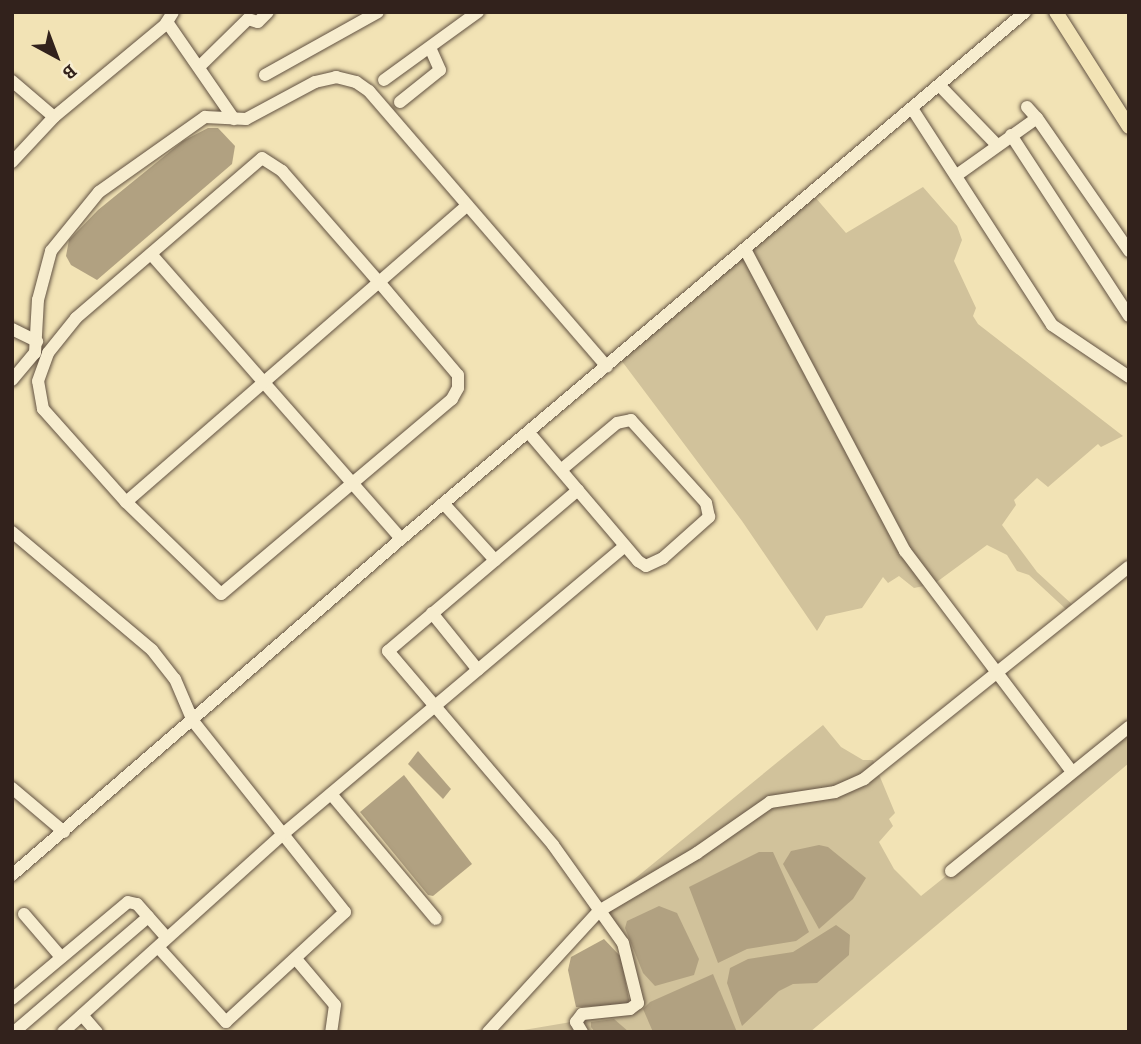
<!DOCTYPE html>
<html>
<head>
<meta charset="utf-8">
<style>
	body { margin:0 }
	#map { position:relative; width:1141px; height:1044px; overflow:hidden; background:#f2e3b5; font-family:Alegreya,serif }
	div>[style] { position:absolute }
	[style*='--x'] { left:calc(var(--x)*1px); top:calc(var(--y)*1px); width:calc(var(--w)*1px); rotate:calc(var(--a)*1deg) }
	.green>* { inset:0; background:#d1c29b }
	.water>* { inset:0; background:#b1a181 }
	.roads { filter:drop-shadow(0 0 2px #625242) drop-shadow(0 0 2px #625242) }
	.minor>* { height:12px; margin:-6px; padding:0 6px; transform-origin:6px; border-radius:6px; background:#f7edcf }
	.major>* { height:14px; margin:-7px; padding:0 7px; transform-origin:7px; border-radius:7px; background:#f2e3b5 }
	span { translate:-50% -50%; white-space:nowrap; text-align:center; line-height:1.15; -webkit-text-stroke:6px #f7edcf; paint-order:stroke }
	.frame { position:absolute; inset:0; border:14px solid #32221c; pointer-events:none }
	.north { position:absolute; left:21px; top:21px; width:70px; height:70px; -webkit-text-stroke:5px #f7edcf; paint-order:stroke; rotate:139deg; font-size:19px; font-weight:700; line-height:28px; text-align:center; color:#32221c }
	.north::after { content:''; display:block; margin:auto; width:24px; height:32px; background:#32221c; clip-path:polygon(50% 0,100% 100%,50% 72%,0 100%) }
</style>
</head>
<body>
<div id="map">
	<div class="green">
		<div style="clip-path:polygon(923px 187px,957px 226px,962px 240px,954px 261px,976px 308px,973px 316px,978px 324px,1123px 436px,1101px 447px,1098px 444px,1048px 487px,1037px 478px,1014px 500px,1016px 505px,1002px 525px,1037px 572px,1075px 607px,1069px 612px,1029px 575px,1017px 571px,1007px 555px,987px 545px,934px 584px,914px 588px,899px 576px,888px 583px,883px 577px,862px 608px,826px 616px,817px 631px,742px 521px,621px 360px,815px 197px,846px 233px)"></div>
		<div style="clip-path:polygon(823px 725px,841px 747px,863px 760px,873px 760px,895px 813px,889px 819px,893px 826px,879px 842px,894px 869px,921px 896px,1129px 730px,1129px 763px,810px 1032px,512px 1032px,630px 1012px,641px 996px,600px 907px)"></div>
	</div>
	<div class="water">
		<div style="clip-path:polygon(208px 128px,218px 128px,235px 146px,232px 164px,97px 280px,71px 265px,66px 256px,69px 240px,98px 210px,183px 141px)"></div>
		<div style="clip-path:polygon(418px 751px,451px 789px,443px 799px,408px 764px)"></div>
		<div style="clip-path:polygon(404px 775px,472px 864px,433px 896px,428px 895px,360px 812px)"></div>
		<div style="clip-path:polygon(819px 845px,828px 847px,866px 878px,853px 899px,819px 929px,783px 864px,791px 851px)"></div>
		<div style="clip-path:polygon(759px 852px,773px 852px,809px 932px,796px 941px,747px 949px,718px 963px,689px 887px)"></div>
		<div style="clip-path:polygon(659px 906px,677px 913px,699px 959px,694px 975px,655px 986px,643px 973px,625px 928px,627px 921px)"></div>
		<div style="clip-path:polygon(836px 925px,850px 935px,849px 955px,817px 983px,793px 984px,779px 991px,742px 1026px,727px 983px,730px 968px,748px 959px,793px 952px)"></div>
		<div style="clip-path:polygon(604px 939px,621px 957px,630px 1005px,576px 1007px,568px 970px,571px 957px)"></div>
		<div style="clip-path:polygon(713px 974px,737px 1032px,653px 1032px,643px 1009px,650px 1002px)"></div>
		<div style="clip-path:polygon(614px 1019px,629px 1032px,595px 1032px,591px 1027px,591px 1022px)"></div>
	</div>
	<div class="roads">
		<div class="minor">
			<div style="--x:167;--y:22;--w:118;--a:55.4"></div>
			<div style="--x:200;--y:66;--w:67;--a:-44.4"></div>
			<div style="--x:248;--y:19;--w:10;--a:17"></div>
			<div style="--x:258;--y:22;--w:14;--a:-45"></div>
			<div style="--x:265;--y:75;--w:129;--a:-29.1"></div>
			<div style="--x:384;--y:80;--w:116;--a:-35.9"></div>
			<div style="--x:12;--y:81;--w:55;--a:40.6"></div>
			<div style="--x:940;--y:86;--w:82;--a:46"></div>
			<div style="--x:400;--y:102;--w:51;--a:-38.7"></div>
			<div style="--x:440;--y:70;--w:24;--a:-114"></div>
			<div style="--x:1027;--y:107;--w:15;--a:48"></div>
			<div style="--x:913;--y:110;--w:256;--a:57.1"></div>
			<div style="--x:1052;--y:325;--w:93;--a:34"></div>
			<div style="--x:1011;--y:135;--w:216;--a:56.9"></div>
			<div style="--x:262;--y:158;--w:24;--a:33"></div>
			<div style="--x:282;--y:171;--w:147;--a:48.9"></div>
			<div style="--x:379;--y:282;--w:122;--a:49.7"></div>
			<div style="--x:458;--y:375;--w:13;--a:90"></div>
			<div style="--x:458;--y:388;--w:13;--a:119"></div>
			<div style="--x:452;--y:399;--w:302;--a:139.8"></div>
			<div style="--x:221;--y:594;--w:132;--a:-135.9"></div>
			<div style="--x:126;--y:502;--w:125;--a:-131.7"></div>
			<div style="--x:43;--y:409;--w:28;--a:-100"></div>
			<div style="--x:38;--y:381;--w:30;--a:-70"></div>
			<div style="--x:48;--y:353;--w:45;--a:-51.3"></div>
			<div style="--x:76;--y:318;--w:245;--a:-40.7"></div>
			<div style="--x:12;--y:162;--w:62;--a:-47"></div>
			<div style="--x:54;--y:117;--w:144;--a:-39.7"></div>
			<div style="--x:165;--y:25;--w:15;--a:-58"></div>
			<div style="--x:957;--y:175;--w:98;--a:-35.5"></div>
			<div style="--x:1037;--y:118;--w:162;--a:55.3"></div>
			<div style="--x:746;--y:251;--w:340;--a:62.1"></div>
			<div style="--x:905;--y:551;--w:277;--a:52.9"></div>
			<div style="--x:151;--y:254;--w:379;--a:48.7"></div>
			<div style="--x:12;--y:329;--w:28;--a:26"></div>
			<div style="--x:12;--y:380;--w:35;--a:-50"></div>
			<div style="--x:35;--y:353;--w:53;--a:-86.8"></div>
			<div style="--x:38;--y:300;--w:51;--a:-75.1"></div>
			<div style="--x:51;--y:251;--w:76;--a:-50.9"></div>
			<div style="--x:99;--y:192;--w:130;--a:-35.3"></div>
			<div style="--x:205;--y:117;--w:41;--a:2.8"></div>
			<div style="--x:246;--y:119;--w:78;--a:-28.2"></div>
			<div style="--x:315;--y:82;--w:22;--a:-13"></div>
			<div style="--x:336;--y:77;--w:21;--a:14"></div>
			<div style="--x:356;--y:82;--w:16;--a:35"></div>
			<div style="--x:369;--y:91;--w:364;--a:49.2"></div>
			<div style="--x:530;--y:434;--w:167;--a:49.6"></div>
			<div style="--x:638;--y:561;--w:9;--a:32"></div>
			<div style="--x:646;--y:566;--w:19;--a:-25"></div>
			<div style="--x:663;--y:558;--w:62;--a:-41.7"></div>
			<div style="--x:709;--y:517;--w:14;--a:-102"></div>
			<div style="--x:706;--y:503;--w:112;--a:-132.1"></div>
			<div style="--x:631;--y:420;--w:14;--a:168"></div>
			<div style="--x:617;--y:423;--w:73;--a:140"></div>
			<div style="--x:578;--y:490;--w:249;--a:139.7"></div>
			<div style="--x:388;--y:651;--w:255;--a:49.6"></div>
			<div style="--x:553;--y:845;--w:120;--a:54.5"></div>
			<div style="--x:623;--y:943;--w:62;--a:76"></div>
			<div style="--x:638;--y:1003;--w:10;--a:143"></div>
			<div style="--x:630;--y:1009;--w:48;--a:174.1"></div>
			<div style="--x:582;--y:1014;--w:10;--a:127"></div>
			<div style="--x:576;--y:1022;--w:12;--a:59"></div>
			<div style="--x:126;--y:502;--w:452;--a:-41"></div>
			<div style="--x:444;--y:504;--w:76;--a:47.7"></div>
			<div style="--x:12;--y:532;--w:183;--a:40.1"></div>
			<div style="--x:152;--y:650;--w:37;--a:52"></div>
			<div style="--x:175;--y:679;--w:46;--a:66.8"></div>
			<div style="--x:193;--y:721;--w:244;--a:51.5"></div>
			<div style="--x:345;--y:912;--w:162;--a:137.3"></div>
			<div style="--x:226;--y:1022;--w:101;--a:-132.2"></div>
			<div style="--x:432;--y:613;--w:73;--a:51.1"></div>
			<div style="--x:12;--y:788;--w:68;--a:40.2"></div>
			<div style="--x:331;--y:794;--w:163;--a:50"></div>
			<div style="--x:951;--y:871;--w:229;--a:-39"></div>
			<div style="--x:12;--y:875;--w:514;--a:-40.82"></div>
			<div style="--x:401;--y:539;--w:817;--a:-40.18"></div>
			<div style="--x:24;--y:914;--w:57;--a:49.3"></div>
			<div style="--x:296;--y:959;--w:60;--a:49.7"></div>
			<div style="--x:335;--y:1005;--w:27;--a:98"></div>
			<div style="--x:12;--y:999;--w:151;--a:-39.9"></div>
			<div style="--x:128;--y:902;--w:9;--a:13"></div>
			<div style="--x:137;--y:904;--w:45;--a:48.6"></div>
			<div style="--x:82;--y:1015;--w:23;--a:49"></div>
			<div style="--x:14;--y:1032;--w:177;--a:-40.6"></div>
			<div style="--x:63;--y:1032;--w:296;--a:-42"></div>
			<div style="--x:283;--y:834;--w:447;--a:-40.1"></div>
			<div style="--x:488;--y:1032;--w:164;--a:-47.5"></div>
			<div style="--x:599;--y:911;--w:114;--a:-30.6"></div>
			<div style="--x:697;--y:853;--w:89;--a:-34.9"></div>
			<div style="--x:770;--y:802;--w:66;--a:-8.7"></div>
			<div style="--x:835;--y:792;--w:32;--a:-24"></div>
			<div style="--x:864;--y:779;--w:339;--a:-38.7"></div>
		</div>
		<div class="major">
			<div style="--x:1056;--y:12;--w:136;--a:57.6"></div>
		</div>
	</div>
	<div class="frame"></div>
	<div class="north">B</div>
</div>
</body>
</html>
